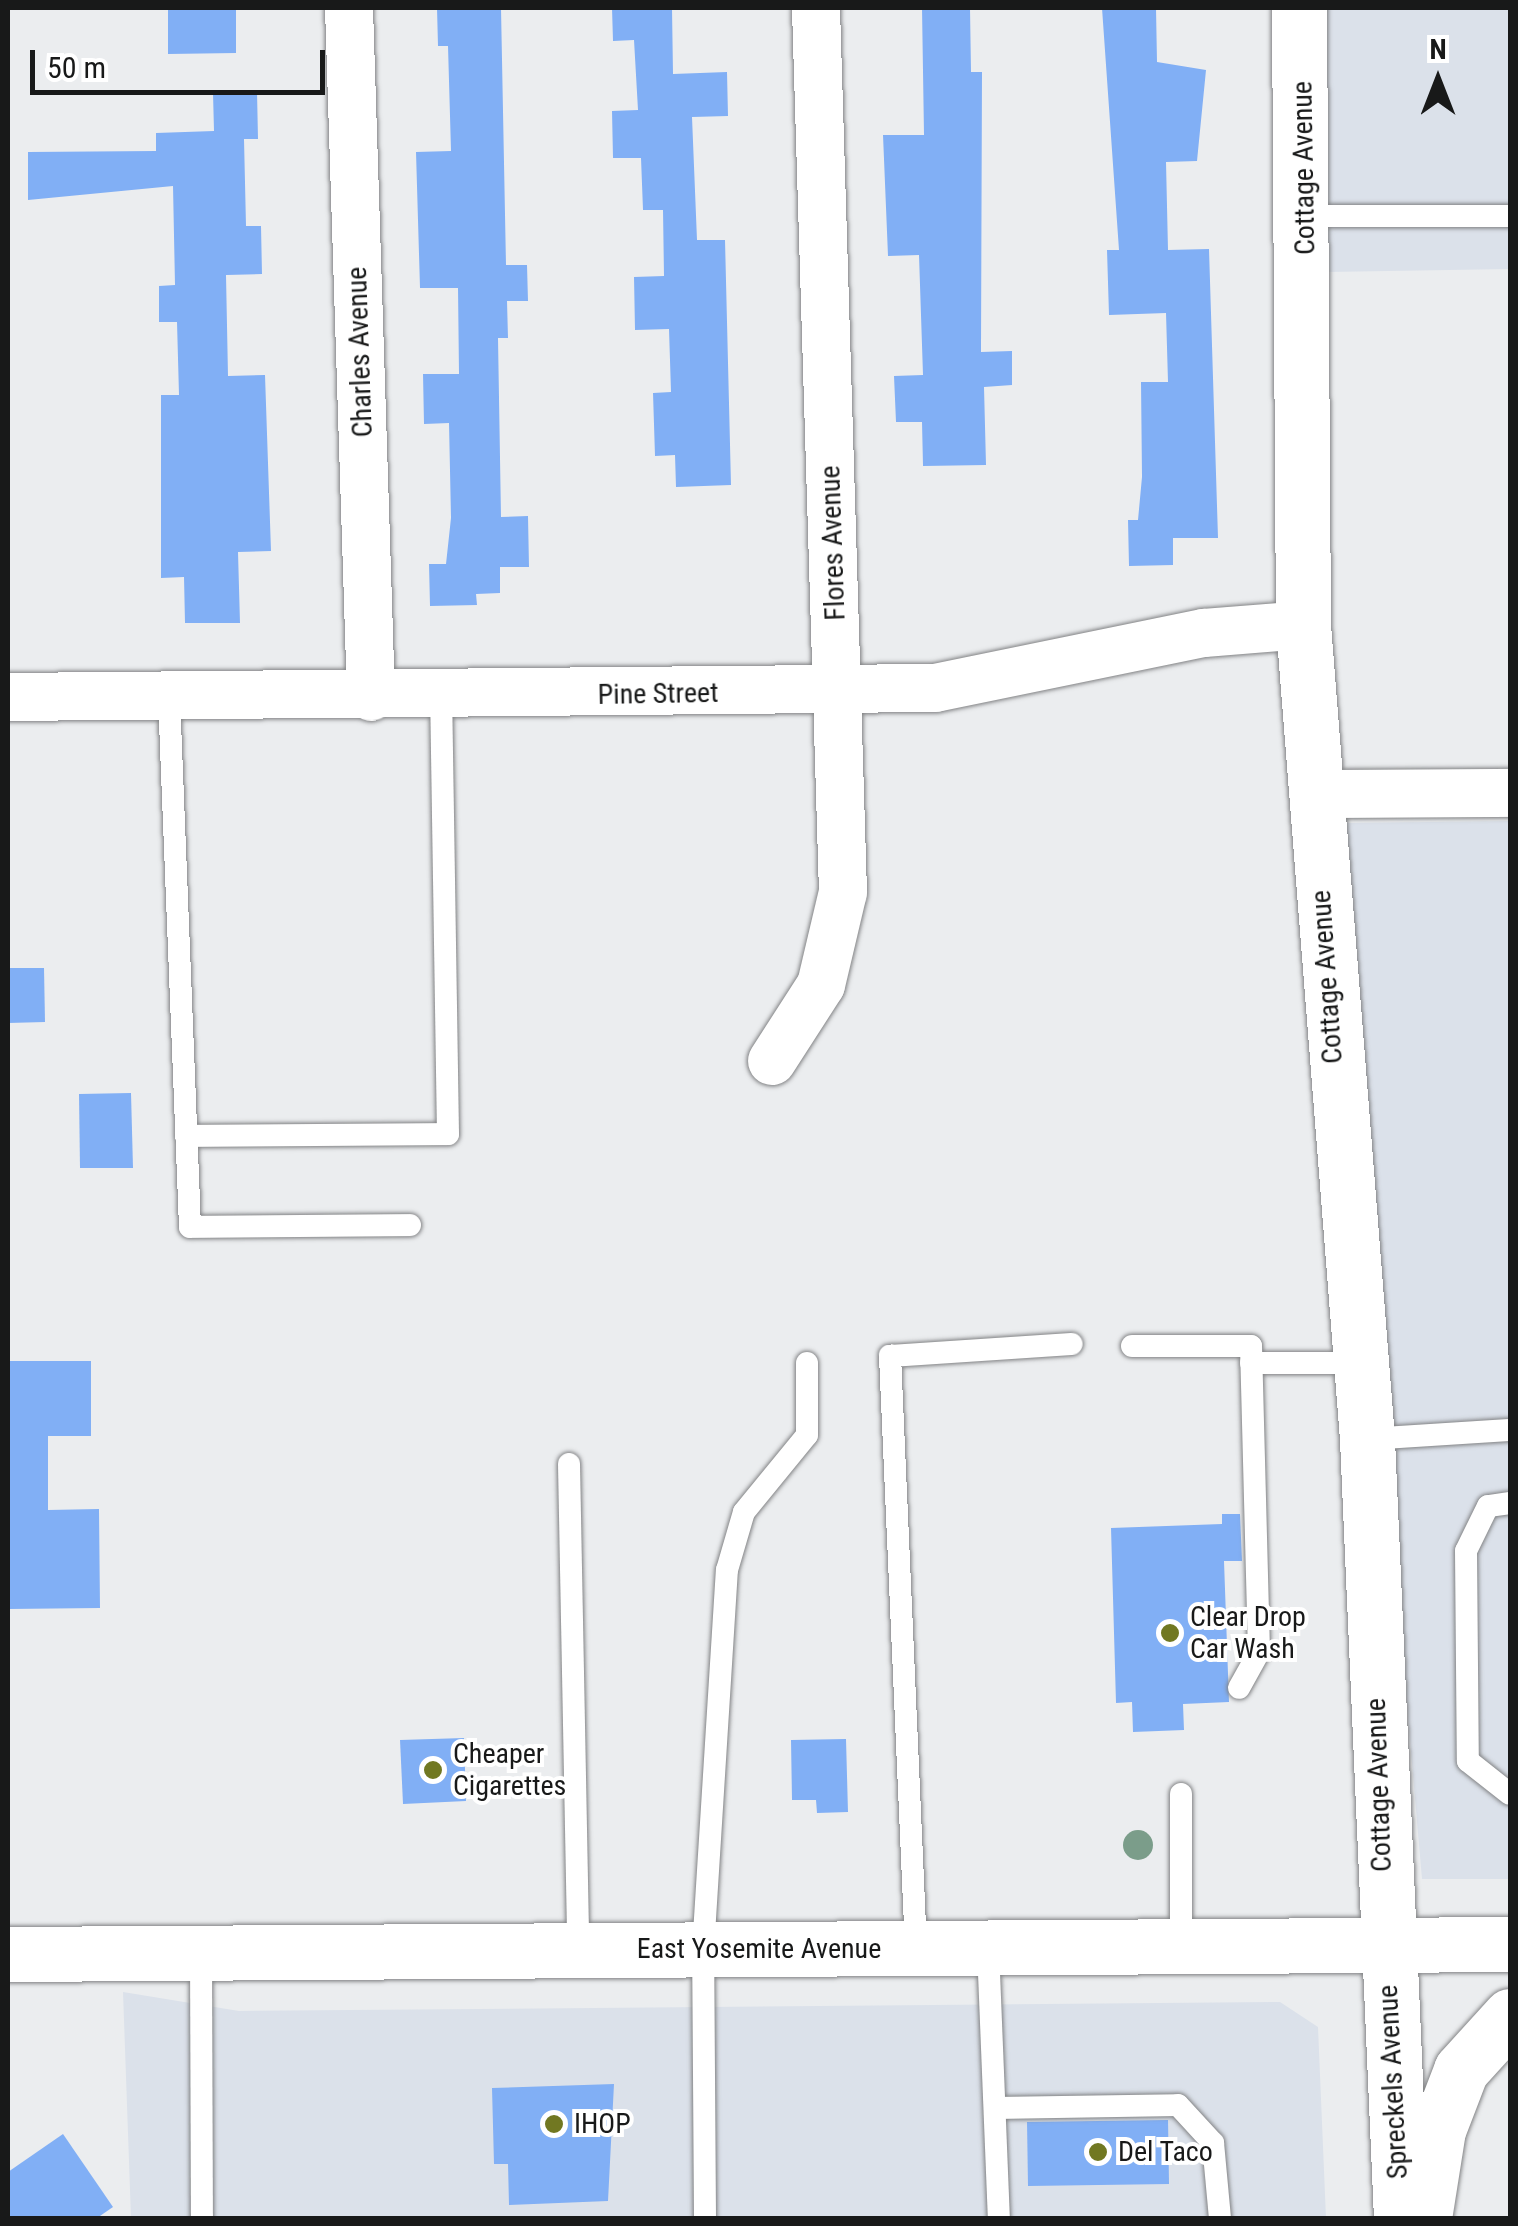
<!DOCTYPE html>
<html>
<head>
<meta charset="utf-8">
<style>
	body { margin:0 }
	#map { position:relative; width:1518px; height:2226px; overflow:hidden; background:#ebedef; font-family:"Roboto Condensed",sans-serif }
	div>[style] { position:absolute }
	[style*='--x'] { left:calc(var(--x)*1px); top:calc(var(--y)*1px); width:calc(var(--w)*1px); rotate:calc(var(--a)*1deg) }
	.built>* { inset:0; background:#dbe1ea }
	.building>* { inset:0; background:#81aff5 }
	.roads { filter:drop-shadow(0 0 2px #828385) drop-shadow(0 0 2px #828385) }
	.service>* { height:22px; margin:-11px; padding:0 11px; transform-origin:11px; border-radius:11px; background:#fff }
	.minor>* { height:48px; margin:-24px; padding:0 24px; transform-origin:24px; border-radius:24px; background:#fff }
	.tertiary>* { height:55px; margin:-27.5px; padding:0 27.5px; transform-origin:27.5px; border-radius:27.5px; background:#fff }
	.secondary>* { height:55px; margin:-27.5px; padding:0 27.5px; transform-origin:27.5px; border-radius:27.5px; background:#fff }
	.trees>* { width:30px; height:30px; margin:-15px; border-radius:50%; background:#7b9d8a }
	.dots>* { width:28px; height:28px; translate:-50% -50%; box-sizing:border-box; border:5px solid #fff; border-radius:50% }
	span { translate:-50% -50%; white-space:nowrap; text-align:center; line-height:1.15; -webkit-text-stroke:8px #fff; paint-order:stroke }
	.street-label { font-size:28px; color:#181919 }
	.poi-label { font-size:28px; color:#181919 }
	.left { translate:0 -50%; text-align:left }
	.frame { position:absolute; inset:0; border:10px solid #181919; pointer-events:none }
	.north { position:absolute; left:1388px; top:30px; width:100px; height:100px; -webkit-text-stroke:8px #fff; paint-order:stroke; rotate:0deg; font-size:28px; font-weight:700; line-height:40px; text-align:center; color:#181919 }
	.north::after { content:''; display:block; margin:auto; width:35px; height:45px; background:#181919; clip-path:polygon(50% 0,100% 100%,50% 72%,0 100%) }
	.scale { position:absolute; left:30px; top:50px; width:295px; height:45px; box-sizing:border-box; border:5px solid #181919; border-top:0; padding-left:12px; font-size:30px; line-height:35px; white-space:nowrap; color:#181919; -webkit-text-stroke:8px #fff; paint-order:stroke }
</style>
</head>
<body>
<div id="map">
	<div class="built">
		<div style="clip-path:polygon(1326px 8px,1510px 8px,1510px 269px,1327px 272px)"></div>
		<div style="clip-path:polygon(1510px 821px,1510px 1879px,1422px 1879px,1372px 1300px,1346px 823px)"></div>
		<div style="clip-path:polygon(123px 1992px,239px 2011px,1280px 2002px,1318px 2027px,1326px 2218px,131px 2218px)"></div>
	</div>
	<div class="building">
		<div style="clip-path:polygon(168px 8px,236px 8px,236px 53px,168px 54px)"></div>
		<div style="clip-path:polygon(437px 8px,501px 8px,506px 265px,527px 265px,528px 301px,507px 301px,508px 338px,498px 338px,501px 517px,528px 516px,529px 567px,500px 567px,500px 593px,476px 594px,477px 605px,430px 606px,429px 564px,446px 564px,451px 518px,449px 423px,424px 424px,423px 374px,459px 374px,458px 288px,420px 288px,416px 152px,451px 151px,448px 46px,438px 46px)"></div>
		<div style="clip-path:polygon(612px 8px,672px 8px,673px 74px,727px 72px,728px 116px,692px 117px,697px 240px,725px 240px,731px 485px,676px 487px,675px 455px,655px 456px,653px 393px,671px 392px,669px 329px,635px 330px,634px 277px,664px 276px,663px 210px,643px 210px,641px 158px,613px 158px,612px 111px,638px 110px,634px 40px,613px 41px)"></div>
		<div style="clip-path:polygon(922px 8px,970px 8px,971px 72px,982px 72px,981px 352px,1012px 351px,1012px 385px,984px 387px,986px 465px,923px 466px,922px 422px,896px 422px,894px 376px,923px 375px,919px 255px,888px 256px,883px 135px,924px 135px)"></div>
		<div style="clip-path:polygon(1102px 8px,1156px 8px,1157px 62px,1206px 70px,1197px 161px,1166px 162px,1168px 250px,1209px 249px,1218px 538px,1173px 538px,1173px 565px,1129px 566px,1128px 520px,1138px 520px,1142px 477px,1141px 382px,1168px 382px,1166px 313px,1109px 315px,1107px 250px,1119px 250px)"></div>
		<div style="clip-path:polygon(257px 91px,258px 139px,244px 139px,246px 226px,261px 226px,262px 274px,226px 275px,228px 376px,265px 375px,271px 551px,238px 552px,240px 623px,185px 623px,184px 577px,161px 578px,161px 395px,179px 395px,177px 322px,159px 322px,159px 286px,175px 285px,173px 186px,28px 200px,28px 152px,156px 151px,156px 133px,214px 131px,213px 93px)"></div>
		<div style="clip-path:polygon(8px 968px,44px 968px,45px 1022px,8px 1023px)"></div>
		<div style="clip-path:polygon(131px 1093px,133px 1168px,80px 1168px,79px 1094px)"></div>
		<div style="clip-path:polygon(8px 1361px,91px 1361px,91px 1436px,48px 1436px,48px 1510px,99px 1509px,100px 1608px,8px 1609px)"></div>
		<div style="clip-path:polygon(1222px 1514px,1240px 1514px,1242px 1561px,1224px 1561px,1229px 1702px,1183px 1704px,1184px 1730px,1133px 1732px,1132px 1702px,1116px 1703px,1111px 1528px,1222px 1524px)"></div>
		<div style="clip-path:polygon(464px 1738px,466px 1801px,403px 1804px,400px 1740px)"></div>
		<div style="clip-path:polygon(846px 1739px,848px 1812px,817px 1813px,816px 1800px,792px 1800px,791px 1740px)"></div>
		<div style="clip-path:polygon(614px 2084px,608px 2201px,509px 2205px,508px 2164px,494px 2164px,492px 2088px)"></div>
		<div style="clip-path:polygon(1168px 2120px,1169px 2184px,1028px 2186px,1027px 2122px)"></div>
		<div style="clip-path:polygon(63px 2134px,113px 2207px,97px 2218px,8px 2218px,8px 2172px)"></div>
	</div>
	<div class="roads">
		<div class="service">
			<div style="--x:1307;--y:216;--w:203;--a:0"></div>
			<div style="--x:169;--y:697;--w:530;--a:87.73"></div>
			<div style="--x:190;--y:1227;--w:220;--a:-0.5"></div>
			<div style="--x:186;--y:1136;--w:262;--a:-0.4"></div>
			<div style="--x:448;--y:1134;--w:437;--a:-90.9"></div>
			<div style="--x:1132;--y:1346;--w:119;--a:0"></div>
			<div style="--x:1251;--y:1346;--w:306;--a:88.5"></div>
			<div style="--x:1259;--y:1652;--w:41;--a:119.1"></div>
			<div style="--x:1251;--y:1363;--w:109;--a:0"></div>
			<div style="--x:1367;--y:1439;--w:143;--a:-3.6"></div>
			<div style="--x:569;--y:1464;--w:486;--a:88.9"></div>
			<div style="--x:1510;--y:1503;--w:22;--a:172"></div>
			<div style="--x:1488;--y:1506;--w:50;--a:116.1"></div>
			<div style="--x:1466;--y:1551;--w:210;--a:89.5"></div>
			<div style="--x:1468;--y:1761;--w:53;--a:38.2"></div>
			<div style="--x:1181;--y:1794;--w:153;--a:90"></div>
			<div style="--x:988;--y:1948;--w:270;--a:87.7"></div>
			<div style="--x:916;--y:1949;--w:594;--a:-92.51"></div>
			<div style="--x:890;--y:1356;--w:182;--a:-3.8"></div>
			<div style="--x:201;--y:1953;--w:265;--a:89.8"></div>
			<div style="--x:995;--y:2108;--w:183;--a:-0.9"></div>
			<div style="--x:1178;--y:2105;--w:52;--a:47.4"></div>
			<div style="--x:1213;--y:2143;--w:75;--a:84.7"></div>
			<div style="--x:705;--y:2218;--w:268;--a:-90.4"></div>
			<div style="--x:703;--y:1950;--w:381;--a:-86.4"></div>
			<div style="--x:727;--y:1570;--w:60;--a:-73.7"></div>
			<div style="--x:744;--y:1512;--w:99;--a:-50.7"></div>
			<div style="--x:807;--y:1435;--w:72;--a:-90"></div>
		</div>
		<div class="minor">
			<div style="--x:349;--y:8;--w:689;--a:88.17"></div>
			<div style="--x:8;--y:697;--w:927;--a:-0.56"></div>
			<div style="--x:935;--y:688;--w:275;--a:-11.6"></div>
			<div style="--x:1204;--y:633;--w:99;--a:-4.6"></div>
			<div style="--x:1315;--y:794;--w:195;--a:-0.3"></div>
			<div style="--x:772;--y:1061;--w:90;--a:-57.2"></div>
			<div style="--x:821;--y:985;--w:96;--a:-76.7"></div>
			<div style="--x:843;--y:892;--w:884;--a:-91.75"></div>
		</div>
		<div class="tertiary">
			<div style="--x:1299;--y:8;--w:617;--a:89.63"></div>
			<div style="--x:1303;--y:625;--w:817;--a:85.5"></div>
			<div style="--x:1367;--y:1439;--w:780;--a:87.5"></div>
		</div>
		<div class="secondary">
			<div style="--x:8;--y:1954;--w:1502;--a:-0.38"></div>
			<div style="--x:1424;--y:2218;--w:89;--a:-81"></div>
			<div style="--x:1438;--y:2130;--w:64;--a:-69"></div>
			<div style="--x:1461;--y:2070;--w:73;--a:-47.8"></div>
		</div>
	</div>
	<div class="trees">
		<div style="left:1138px;top:1845px"></div>
	</div>
	<div class="dots">
		<div style="left:1170px;top:1633px;background:#717822"></div>
		<div style="left:433px;top:1770px;background:#717822"></div>
		<div style="left:554px;top:2124px;background:#717822"></div>
		<div style="left:1098px;top:2152px;background:#717822"></div>
	</div>
	<div class="street-label">
		<span style="left:1304px;top:168px;rotate:-91deg">Cottage Avenue</span>
		<span style="left:360px;top:352px;rotate:-92deg">Charles Avenue</span>
		<span style="left:833px;top:543px;rotate:-92deg">Flores Avenue</span>
		<span style="left:658px;top:694px;rotate:-1deg">Pine Street</span>
		<span style="left:1327px;top:977px;rotate:-94deg">Cottage Avenue</span>
		<span style="left:1379px;top:1785px;rotate:-92deg">Cottage Avenue</span>
		<span style="left:759px;top:1949px">East Yosemite Avenue</span>
		<span style="left:1393px;top:2082px;rotate:-93deg">Spreckels Avenue</span>
	</div>
	<div class="poi-label">
		<span class="left" style="left:1190px;top:1633px">Clear Drop<br>Car Wash</span>
		<span class="left" style="left:453px;top:1770px">Cheaper<br>Cigarettes</span>
		<span class="left" style="left:574px;top:2124px">IHOP</span>
		<span class="left" style="left:1118px;top:2152px">Del Taco</span>
	</div>
	<div class="frame"></div>
	<div class="north">N</div>
	<div class="scale">50 m</div>
</div>
</body>
</html>
